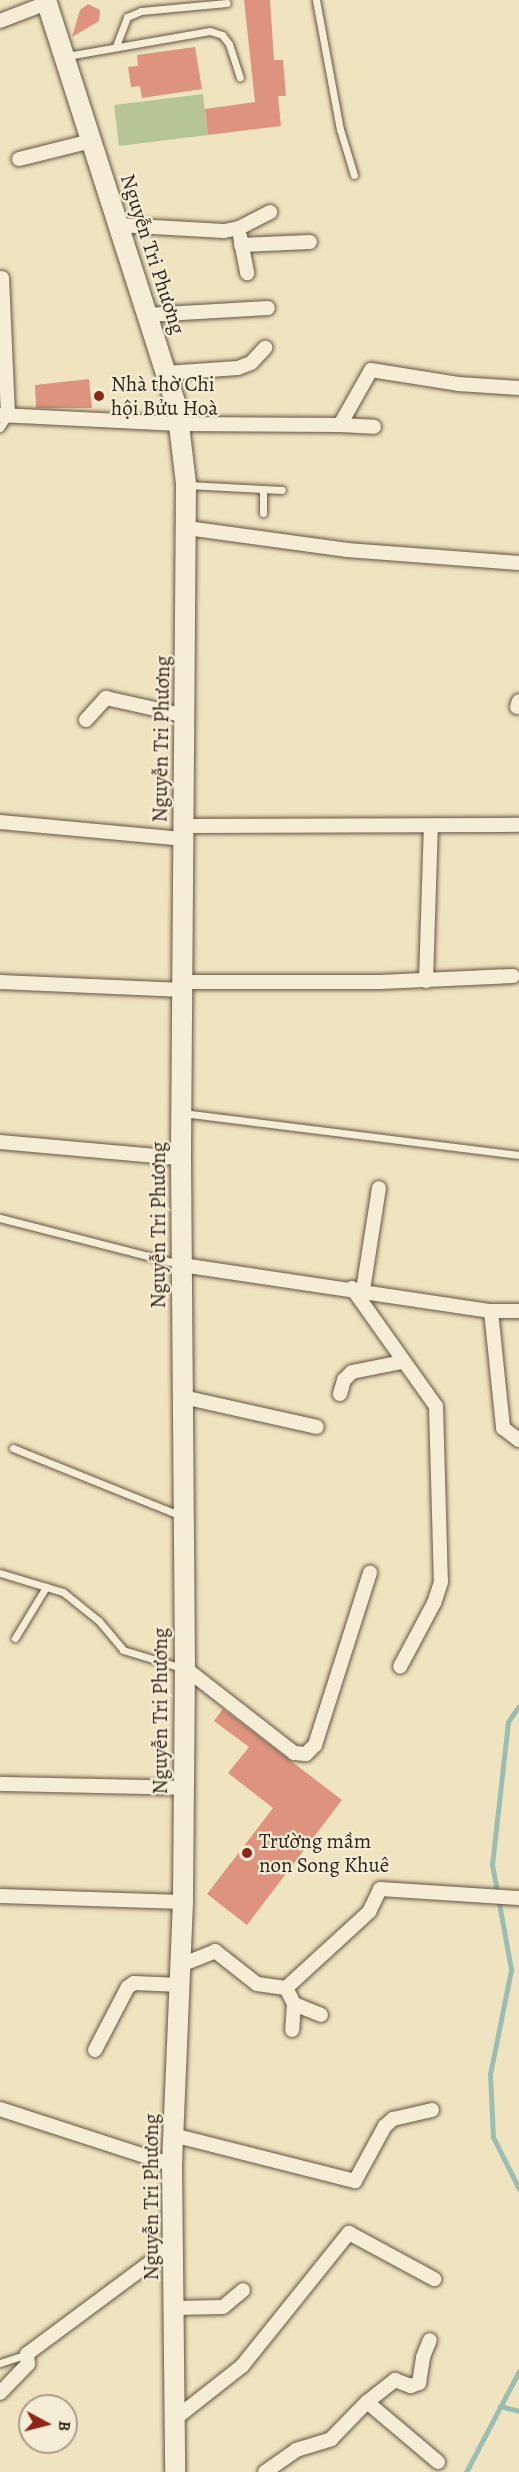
<!DOCTYPE html>
<html>
<head>
<meta charset="utf-8">
<style>
	body { margin:0 }
	#map { position:relative; width:519px; height:2472px; overflow:hidden; background:#f0e4c0; font-family:Alegreya,serif }
	div>[style] { position:absolute }
	[style*='--x'] { left:calc(var(--x)*1px); top:calc(var(--y)*1px); width:calc(var(--w)*1px); rotate:calc(var(--a)*1deg) }
	.green>* { inset:0; background:#b5c596 }
	.stream>* { height:5px; margin:-2.5px; padding:0 2.5px; transform-origin:2.5px; border-radius:2.5px; background:#9abeb4 }
	.building>* { inset:0; background:#dd937d }
	.roads { filter:drop-shadow(0 0 2px #645542) drop-shadow(0 0 2px #645542) }
	.service>* { height:7px; margin:-3.5px; padding:0 3.5px; transform-origin:3.5px; border-radius:3.5px; background:#f5edd6 }
	.minor>* { height:14px; margin:-7px; padding:0 7px; transform-origin:7px; border-radius:7px; background:#f5edd6 }
	.secondary>* { height:20px; margin:-10px; padding:0 10px; transform-origin:10px; border-radius:10px; background:#f5edd6 }
	.dots>* { width:16px; height:16px; translate:-50% -50%; box-sizing:border-box; border:3px solid #f5edd6; border-radius:50% }
	span { translate:-50% -50%; white-space:nowrap; text-align:center; line-height:1.15; -webkit-text-stroke:4.5px #f5edd6; paint-order:stroke }
	.street-label { font-size:21px; color:#352518 }
	.poi-label { font-size:21px; color:#352518 }
	.left { translate:0 -50%; text-align:left }
	.north { position:absolute; left:18px; top:2394px; width:60px; height:60px; box-sizing:border-box; background:#f5edd6; border:2px solid #a89d8a; border-radius:50%; rotate:97deg; font-size:16px; font-weight:700; line-height:24px; text-align:center; color:#352518 }
	.north::after { content:''; display:block; margin:auto; width:21px; height:27px; background:#8f2418; clip-path:polygon(50% 0,100% 100%,50% 72%,0 100%) }
</style>
</head>
<body>
<div id="map">
	<div class="green">
		<div style="clip-path:polygon(203px 94px,208px 135px,119px 146px,114px 105px)"></div>
	</div>
	<div class="stream">
		<div style="--x:519;--y:1706;--w:19;--a:125"></div>
		<div style="--x:508;--y:1722;--w:143;--a:96.4"></div>
		<div style="--x:492;--y:1864;--w:108;--a:79.8"></div>
		<div style="--x:511;--y:1970;--w:106;--a:101.4"></div>
		<div style="--x:490;--y:2074;--w:63;--a:87.3"></div>
		<div style="--x:493;--y:2137;--w:58;--a:63.4"></div>
		<div style="--x:500;--y:2406;--w:20;--a:15"></div>
		<div style="--x:466;--y:2472;--w:114;--a:-62.3"></div>
	</div>
	<div class="building">
		<div style="clip-path:polygon(244px 0,270px 0,274px 60px,283px 60px,286px 96px,278px 96px,281px 126px,208px 135px,205px 109px,255px 102px)"></div>
		<div style="clip-path:polygon(88px 4px,100px 10px,99px 21px,72px 37px,80px 10px)"></div>
		<div style="clip-path:polygon(195px 47px,202px 89px,142px 98px,140px 86px,131px 87px,128px 67px,138px 66px,137px 55px)"></div>
		<div style="clip-path:polygon(89px 379px,92px 408px,36px 408px,35px 385px)"></div>
		<div style="clip-path:polygon(223px 1709px,342px 1800px,247px 1925px,207px 1894px,273px 1808px,228px 1773px,249px 1747px,214px 1721px)"></div>
	</div>
	<div class="roads">
		<div class="service">
			<div style="--x:316;--y:0;--w:131;--a:79.5"></div>
			<div style="--x:340;--y:129;--w:48;--a:73.1"></div>
			<div style="--x:116;--y:46;--w:31;--a:-69"></div>
			<div style="--x:127;--y:17;--w:15;--a:-23"></div>
			<div style="--x:141;--y:11;--w:86;--a:-5.3"></div>
			<div style="--x:67;--y:56;--w:145;--a:-9.9"></div>
			<div style="--x:210;--y:31;--w:13;--a:18"></div>
			<div style="--x:222;--y:35;--w:11;--a:52"></div>
			<div style="--x:229;--y:44;--w:35;--a:72"></div>
			<div style="--x:0;--y:428;--w:14;--a:-56"></div>
			<div style="--x:188;--y:485;--w:94;--a:3"></div>
			<div style="--x:263;--y:513;--w:24;--a:-90"></div>
			<div style="--x:182;--y:1113;--w:340;--a:7.1"></div>
			<div style="--x:0;--y:1218;--w:185;--a:14.4"></div>
			<div style="--x:13;--y:1448;--w:181;--a:22"></div>
			<div style="--x:0;--y:1573;--w:66;--a:16.8"></div>
			<div style="--x:63;--y:1592;--w:46;--a:38.9"></div>
			<div style="--x:99;--y:1621;--w:38;--a:50"></div>
			<div style="--x:123;--y:1650;--w:62;--a:17"></div>
			<div style="--x:15;--y:1638;--w:60;--a:-58.7"></div>
			<div style="--x:0;--y:2363;--w:28;--a:-18"></div>
		</div>
		<div class="minor">
			<div style="--x:0;--y:21;--w:50;--a:-21"></div>
			<div style="--x:19;--y:159;--w:74;--a:-14"></div>
			<div style="--x:118;--y:225;--w:106;--a:3.2"></div>
			<div style="--x:224;--y:231;--w:15;--a:-11"></div>
			<div style="--x:239;--y:228;--w:35;--a:-27"></div>
			<div style="--x:240;--y:236;--w:38;--a:79"></div>
			<div style="--x:241;--y:245;--w:69;--a:-2.5"></div>
			<div style="--x:2;--y:278;--w:138;--a:87.5"></div>
			<div style="--x:147;--y:315;--w:121;--a:-3.3"></div>
			<div style="--x:166;--y:373;--w:72;--a:-4"></div>
			<div style="--x:238;--y:368;--w:14;--a:-21"></div>
			<div style="--x:251;--y:363;--w:21;--a:-47"></div>
			<div style="--x:0;--y:415;--w:179;--a:2.9"></div>
			<div style="--x:179;--y:424;--w:161;--a:0.4"></div>
			<div style="--x:340;--y:425;--w:63;--a:-60.6"></div>
			<div style="--x:371;--y:370;--w:88;--a:9.1"></div>
			<div style="--x:458;--y:384;--w:61;--a:3.8"></div>
			<div style="--x:340;--y:425;--w:34;--a:3"></div>
			<div style="--x:187;--y:528;--w:162;--a:7.8"></div>
			<div style="--x:347;--y:550;--w:172;--a:4.3"></div>
			<div style="--x:517;--y:707;--w:6;--a:-72"></div>
			<div style="--x:86;--y:720;--w:30;--a:-48"></div>
			<div style="--x:106;--y:698;--w:82;--a:12.7"></div>
			<div style="--x:0;--y:822;--w:183;--a:5.3"></div>
			<div style="--x:185;--y:826;--w:334;--a:-0.2"></div>
			<div style="--x:426;--y:981;--w:155;--a:-88.2"></div>
			<div style="--x:0;--y:982;--w:183;--a:2.5"></div>
			<div style="--x:183;--y:982;--w:197;--a:0"></div>
			<div style="--x:380;--y:982;--w:133;--a:-2.6"></div>
			<div style="--x:0;--y:1142;--w:182;--a:5.1"></div>
			<div style="--x:182;--y:1265;--w:312;--a:8.5"></div>
			<div style="--x:491;--y:1311;--w:28;--a:0"></div>
			<div style="--x:352;--y:1288;--w:145;--a:54.6"></div>
			<div style="--x:436;--y:1406;--w:176;--a:88.4"></div>
			<div style="--x:441;--y:1582;--w:22;--a:108"></div>
			<div style="--x:434;--y:1603;--w:72;--a:118"></div>
			<div style="--x:363;--y:1290;--w:103;--a:-81.1"></div>
			<div style="--x:491;--y:1311;--w:118;--a:84.1"></div>
			<div style="--x:503;--y:1428;--w:20;--a:37"></div>
			<div style="--x:340;--y:1394;--w:15;--a:-74"></div>
			<div style="--x:344;--y:1380;--w:11;--a:-45"></div>
			<div style="--x:352;--y:1372;--w:51;--a:-11.3"></div>
			<div style="--x:183;--y:1397;--w:137;--a:12.6"></div>
			<div style="--x:185;--y:1668;--w:138;--a:37.9"></div>
			<div style="--x:294;--y:1753;--w:12;--a:5"></div>
			<div style="--x:306;--y:1754;--w:13;--a:-45"></div>
			<div style="--x:315;--y:1745;--w:181;--a:-72.3"></div>
			<div style="--x:0;--y:1784;--w:184;--a:1.2"></div>
			<div style="--x:0;--y:1896;--w:183;--a:1.9"></div>
			<div style="--x:181;--y:1965;--w:37;--a:-22"></div>
			<div style="--x:215;--y:1951;--w:53;--a:38.2"></div>
			<div style="--x:257;--y:1984;--w:29;--a:8"></div>
			<div style="--x:286;--y:1988;--w:113;--a:-42.5"></div>
			<div style="--x:369;--y:1912;--w:25;--a:-64"></div>
			<div style="--x:380;--y:1889;--w:139;--a:3.7"></div>
			<div style="--x:286;--y:1988;--w:18;--a:63"></div>
			<div style="--x:294;--y:2004;--w:26;--a:94"></div>
			<div style="--x:294;--y:2004;--w:29;--a:22"></div>
			<div style="--x:95;--y:2050;--w:71;--a:-62.4"></div>
			<div style="--x:128;--y:1987;--w:7;--a:-34"></div>
			<div style="--x:134;--y:1983;--w:46;--a:2.5"></div>
			<div style="--x:0;--y:2109;--w:181;--a:18"></div>
			<div style="--x:173;--y:2135;--w:188;--a:14.2"></div>
			<div style="--x:355;--y:2181;--w:63;--a:-61.4"></div>
			<div style="--x:385;--y:2126;--w:11;--a:-41"></div>
			<div style="--x:393;--y:2119;--w:40;--a:-13"></div>
			<div style="--x:175;--y:2308;--w:48;--a:-1.2"></div>
			<div style="--x:223;--y:2307;--w:26;--a:-40"></div>
			<div style="--x:0;--y:2393;--w:40;--a:-46"></div>
			<div style="--x:28;--y:2364;--w:10;--a:-96"></div>
			<div style="--x:27;--y:2354;--w:183;--a:-36.6"></div>
			<div style="--x:367;--y:2402;--w:93;--a:40.2"></div>
			<div style="--x:176;--y:2418;--w:84;--a:-38.2"></div>
			<div style="--x:242;--y:2366;--w:171;--a:-51.2"></div>
			<div style="--x:349;--y:2233;--w:97;--a:28.4"></div>
			<div style="--x:265;--y:2472;--w:38;--a:-35"></div>
			<div style="--x:296;--y:2450;--w:37;--a:-17"></div>
			<div style="--x:331;--y:2439;--w:52;--a:-45.8"></div>
			<div style="--x:367;--y:2402;--w:36;--a:-38"></div>
			<div style="--x:395;--y:2380;--w:17;--a:21"></div>
			<div style="--x:411;--y:2386;--w:9;--a:-21"></div>
			<div style="--x:419;--y:2383;--w:26;--a:-81"></div>
			<div style="--x:423;--y:2357;--w:18;--a:-68"></div>
		</div>
		<div class="secondary">
			<div style="--x:46;--y:0;--w:429;--a:72.2"></div>
			<div style="--x:177;--y:408;--w:77;--a:83.2"></div>
			<div style="--x:186;--y:484;--w:674;--a:90.43"></div>
			<div style="--x:181;--y:1158;--w:510;--a:89.55"></div>
			<div style="--x:185;--y:1668;--w:234;--a:90.5"></div>
			<div style="--x:183;--y:1902;--w:263;--a:92.4"></div>
			<div style="--x:172;--y:2165;--w:307;--a:89.4"></div>
		</div>
	</div>
	<div class="dots">
		<div style="left:99px;top:396px;background:#8f2418"></div>
		<div style="left:247px;top:1853px;background:#8f2418"></div>
	</div>
	<div class="street-label">
		<span style="left:153px;top:254px;rotate:72deg">Nguyễn Tri Phương</span>
		<span style="left:161px;top:739px;rotate:-89deg">Nguyễn Tri Phương</span>
		<span style="left:158px;top:1225px;rotate:-90deg">Nguyễn Tri Phương</span>
		<span style="left:160px;top:1711px;rotate:-90deg">Nguyễn Tri Phương</span>
		<span style="left:151px;top:2197px;rotate:-90deg">Nguyễn Tri Phương</span>
	</div>
	<div class="poi-label">
		<span class="left" style="left:111px;top:396px">Nhà thờ Chi<br>hội Bửu Hoà</span>
		<span class="left" style="left:259px;top:1853px">Trường mầm<br>non Song Khuê</span>
	</div>
	<div class="north">B</div>
</div>
</body>
</html>
